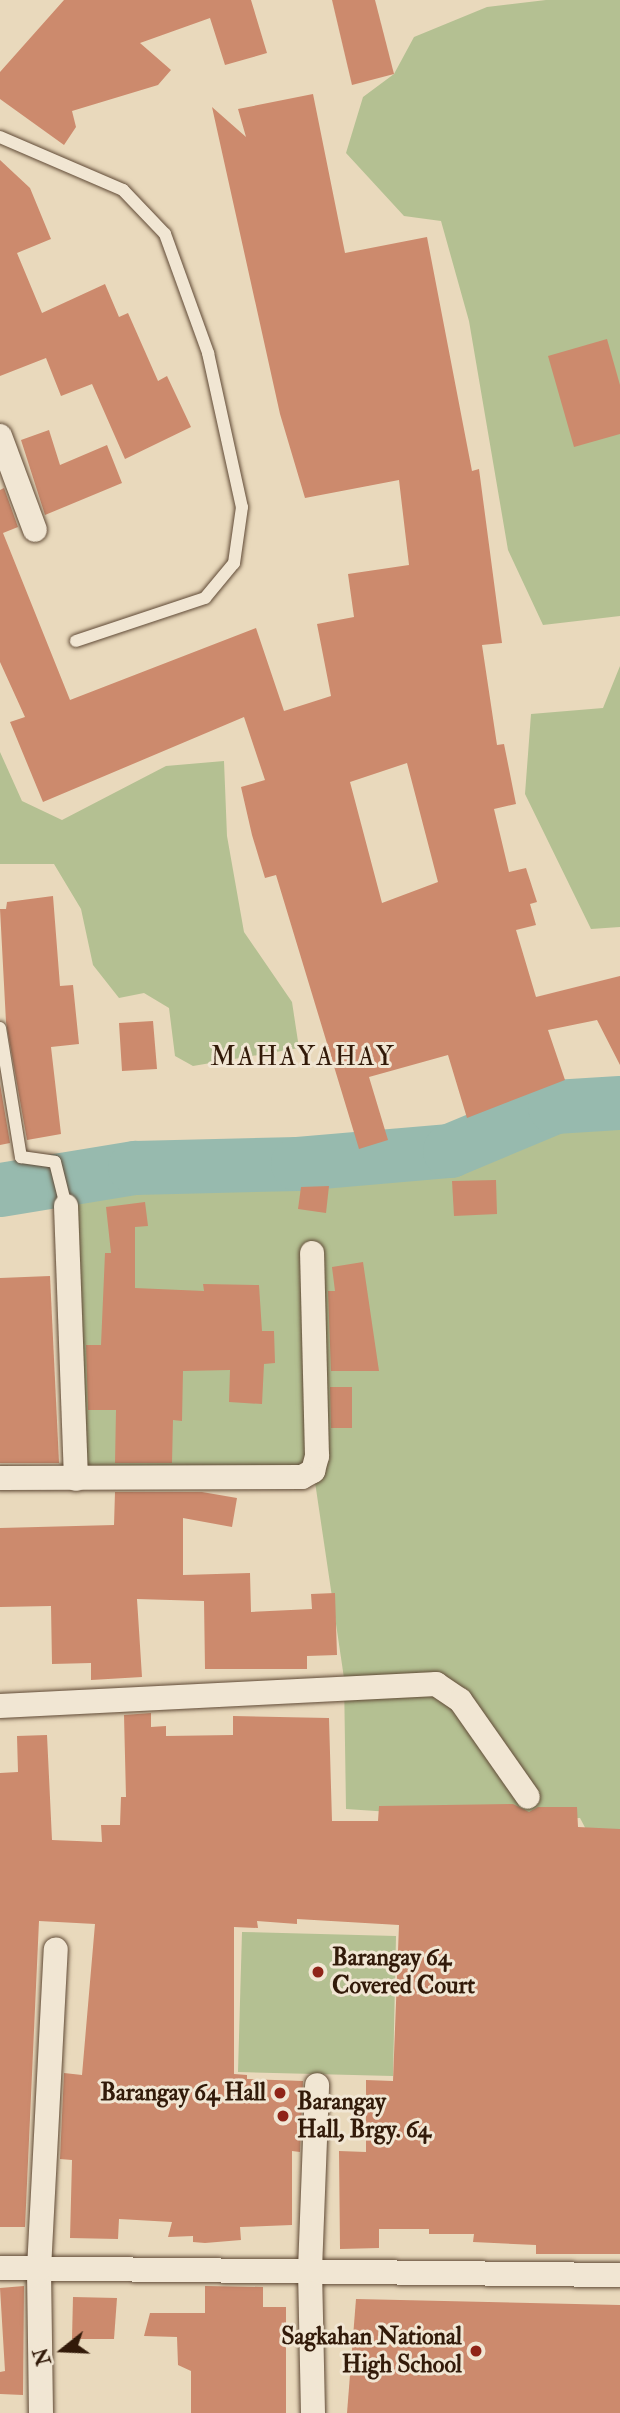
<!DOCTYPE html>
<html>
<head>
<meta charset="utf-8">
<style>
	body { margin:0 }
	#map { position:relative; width:620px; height:2413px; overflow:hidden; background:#e9d9bc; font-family:"IM FELL Double Pica",serif }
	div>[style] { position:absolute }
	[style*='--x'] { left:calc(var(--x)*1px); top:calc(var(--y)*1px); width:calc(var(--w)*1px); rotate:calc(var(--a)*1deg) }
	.green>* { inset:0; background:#b4c092 }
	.river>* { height:54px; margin:-27px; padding:0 27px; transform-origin:27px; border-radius:27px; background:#97baae }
	.building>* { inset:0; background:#cc8a6d }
	.roads { filter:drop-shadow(0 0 2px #604a36) drop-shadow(0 0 2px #604a36) }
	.service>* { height:12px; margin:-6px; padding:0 6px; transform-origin:6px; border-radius:6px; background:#f1e6d3 }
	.minor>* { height:24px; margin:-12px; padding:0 12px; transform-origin:12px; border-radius:12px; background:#f1e6d3 }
	.dots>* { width:19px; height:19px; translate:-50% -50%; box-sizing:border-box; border:4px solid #f1e6d3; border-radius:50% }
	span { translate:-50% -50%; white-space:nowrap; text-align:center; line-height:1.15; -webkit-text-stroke:6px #f1e6d3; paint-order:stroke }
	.poi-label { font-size:24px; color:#321a09; font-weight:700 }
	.left { translate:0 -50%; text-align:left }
	.right { translate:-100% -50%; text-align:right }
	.neighbourhood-label { font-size:26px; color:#321a09; letter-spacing:2px }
	.north { position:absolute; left:28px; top:2315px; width:70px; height:70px; -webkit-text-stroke:5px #f1e6d3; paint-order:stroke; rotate:252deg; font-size:19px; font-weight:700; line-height:28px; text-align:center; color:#321a09 }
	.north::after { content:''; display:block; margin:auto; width:24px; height:32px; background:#321a09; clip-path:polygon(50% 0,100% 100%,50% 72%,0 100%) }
</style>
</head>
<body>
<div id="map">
	<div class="green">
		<div style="clip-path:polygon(546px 0,620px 0,620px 616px,543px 625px,508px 550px,469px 321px,441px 221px,404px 216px,346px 153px,363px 97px,394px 74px,414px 37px,487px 7px)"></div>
		<div style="clip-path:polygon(620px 666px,620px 927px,591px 929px,525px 794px,531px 714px,603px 708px)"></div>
		<div style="clip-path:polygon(0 752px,22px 801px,62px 820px,166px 766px,224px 761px,227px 836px,244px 932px,292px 1002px,299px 1048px,193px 1066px,175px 1056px,169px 1008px,144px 993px,119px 998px,93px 965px,81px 909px,54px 864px,0 864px)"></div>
		<div style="clip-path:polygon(620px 1089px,620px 1855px,600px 1856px,580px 1818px,511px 1820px,346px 1809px,344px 1678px,315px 1482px,76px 1474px,76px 1184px,135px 1168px,298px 1164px,407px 1153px,456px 1140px,547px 1097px)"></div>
		<div style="clip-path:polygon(242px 1932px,396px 1936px,393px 2076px,238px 2072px)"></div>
	</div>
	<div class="river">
		<div style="--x:0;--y:1190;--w:137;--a:-9.3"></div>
		<div style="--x:135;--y:1168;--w:163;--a:-1.4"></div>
		<div style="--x:298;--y:1164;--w:153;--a:-4.9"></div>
		<div style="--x:450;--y:1151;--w:114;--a:-22.7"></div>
		<div style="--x:555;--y:1107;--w:65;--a:-3.5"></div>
	</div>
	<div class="building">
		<div style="clip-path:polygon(64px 0,251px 0,267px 53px,225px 65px,210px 18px,140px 43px,171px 70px,158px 85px,72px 111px,76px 127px,64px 145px,0 99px,0 72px)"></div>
		<div style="clip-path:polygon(332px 0,375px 0,394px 74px,352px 85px)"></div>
		<div style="clip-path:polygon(evenodd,313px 94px,345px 253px,427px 237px,472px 471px,479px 469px,502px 643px,482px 645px,497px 745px,504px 744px,516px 804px,494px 809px,509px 872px,526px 868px,537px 902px,530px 904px,536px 925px,516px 930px,536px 997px,620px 976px,620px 1065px,597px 1020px,548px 1030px,565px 1080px,467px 1118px,448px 1055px,369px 1077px,388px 1140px,359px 1149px,276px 875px,265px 878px,252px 835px,241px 787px,265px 780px,244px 717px,43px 802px,10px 722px,25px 717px,0 662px,0 490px,4px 488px,18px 527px,3px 533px,70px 700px,256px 628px,284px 711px,331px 696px,317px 624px,354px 617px,348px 574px,409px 565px,399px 480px,305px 498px,280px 414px,212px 107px,246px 137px,238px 109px,313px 94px,407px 763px,438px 882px,382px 903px,350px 782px,407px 763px)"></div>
		<div style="clip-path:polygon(0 160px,30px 188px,51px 239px,17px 253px,42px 313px,105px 284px,119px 317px,128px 313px,158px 381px,167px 376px,191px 427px,125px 459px,92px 384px,61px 396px,46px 358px,0 376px)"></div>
		<div style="clip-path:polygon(607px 339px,620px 385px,620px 434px,574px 447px,548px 356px)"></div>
		<div style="clip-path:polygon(49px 430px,60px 465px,107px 445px,122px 483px,45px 515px,21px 440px)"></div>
		<div style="clip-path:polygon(53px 896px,60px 986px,73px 985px,79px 1044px,51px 1047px,61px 1134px,27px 1140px,6px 1022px,0 909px,6px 909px,7px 902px)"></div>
		<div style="clip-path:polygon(153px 1021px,157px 1069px,122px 1071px,119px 1023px)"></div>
		<div style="clip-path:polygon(0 1084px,10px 1143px,0 1145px)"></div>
		<div style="clip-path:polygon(496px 1180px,497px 1214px,454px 1216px,452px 1181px)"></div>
		<div style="clip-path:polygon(329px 1186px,326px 1213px,298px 1209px,301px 1187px)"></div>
		<div style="clip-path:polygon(145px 1202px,148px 1226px,135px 1227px,135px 1288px,204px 1291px,203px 1284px,259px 1285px,262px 1331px,274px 1331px,275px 1363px,264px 1364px,262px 1404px,229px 1402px,230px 1370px,183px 1371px,182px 1421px,173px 1420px,172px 1463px,115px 1463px,116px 1410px,88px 1410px,86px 1345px,101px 1345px,105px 1253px,111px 1253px,106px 1207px)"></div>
		<div style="clip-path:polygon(363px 1262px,379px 1371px,331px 1371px,328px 1291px,335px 1291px,332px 1267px)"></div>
		<div style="clip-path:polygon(50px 1276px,59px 1463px,0 1463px,0 1278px)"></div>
		<div style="clip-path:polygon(330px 1387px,352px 1387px,352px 1428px,331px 1428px)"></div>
		<div style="clip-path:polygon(115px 1492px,202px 1492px,237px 1498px,232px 1527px,183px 1518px,183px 1575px,250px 1573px,251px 1612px,312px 1609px,311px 1594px,335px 1593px,337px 1655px,307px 1656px,307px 1669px,205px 1669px,204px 1601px,137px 1599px,142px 1677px,91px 1680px,91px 1663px,52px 1664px,51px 1606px,0 1607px,0 1528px,114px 1525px)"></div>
		<div style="clip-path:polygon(151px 1713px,151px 1727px,166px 1726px,166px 1736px,233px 1735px,233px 1716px,329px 1718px,332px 1821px,378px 1821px,379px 1806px,513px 1804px,529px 1812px,538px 1807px,577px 1807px,578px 1827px,620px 1829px,620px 2254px,536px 2254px,536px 2245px,473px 2242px,474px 2234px,429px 2234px,429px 2229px,379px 2229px,379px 2248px,340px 2249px,339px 2151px,366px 2152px,366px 2080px,393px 2081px,399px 1925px,297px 1919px,297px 1924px,257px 1921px,258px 1928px,234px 1927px,234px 2074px,247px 2075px,247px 2079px,303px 2081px,300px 2152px,292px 2151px,292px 2225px,240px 2227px,241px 2240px,205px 2243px,193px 2242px,193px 2236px,168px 2237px,172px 2222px,119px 2219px,118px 2239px,70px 2238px,72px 2160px,60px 2159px,64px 2073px,82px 2075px,95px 1924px,39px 1921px,25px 2227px,0 2227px,0 1773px,18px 1772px,17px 1736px,47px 1735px,52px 1840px,102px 1842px,101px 1825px,120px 1825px,121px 1797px,126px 1797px,124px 1715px)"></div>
		<div style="clip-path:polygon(24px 2286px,23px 2395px,0 2394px,0 2372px,5px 2371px,0 2288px)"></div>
		<div style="clip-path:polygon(205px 2286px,263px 2287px,263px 2307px,286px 2307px,286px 2413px,191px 2413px,191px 2371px,178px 2365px,177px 2337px,144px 2336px,150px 2313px,205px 2313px)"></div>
		<div style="clip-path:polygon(73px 2297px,117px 2298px,114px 2339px,72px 2339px)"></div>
		<div style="clip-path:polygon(356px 2299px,620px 2305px,620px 2413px,347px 2413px)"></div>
	</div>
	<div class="roads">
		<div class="service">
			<div style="--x:0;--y:137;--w:134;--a:23.3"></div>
			<div style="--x:123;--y:190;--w:61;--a:46.3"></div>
			<div style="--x:165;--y:234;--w:127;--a:70.1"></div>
			<div style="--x:208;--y:353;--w:158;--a:77.6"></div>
			<div style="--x:242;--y:507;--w:57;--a:98.1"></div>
			<div style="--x:234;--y:563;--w:45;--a:129.6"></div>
			<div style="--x:205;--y:598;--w:136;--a:161.6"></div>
			<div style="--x:0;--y:1028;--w:131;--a:80.8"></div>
			<div style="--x:21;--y:1157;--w:34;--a:8"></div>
			<div style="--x:55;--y:1162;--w:45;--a:76"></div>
		</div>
		<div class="minor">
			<div style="--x:0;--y:436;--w:100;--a:69.6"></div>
			<div style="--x:66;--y:1206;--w:273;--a:87.9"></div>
			<div style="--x:0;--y:1478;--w:302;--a:-0.2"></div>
			<div style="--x:302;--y:1477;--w:13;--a:-29"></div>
			<div style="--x:313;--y:1471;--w:16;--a:-75"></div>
			<div style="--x:317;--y:1456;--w:203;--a:-91.4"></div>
			<div style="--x:0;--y:1706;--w:437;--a:-2.9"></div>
			<div style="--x:436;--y:1684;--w:29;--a:34"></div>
			<div style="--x:460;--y:1700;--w:118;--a:55"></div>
			<div style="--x:0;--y:2268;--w:620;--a:0.65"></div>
			<div style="--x:41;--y:2413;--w:144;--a:-90.8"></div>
			<div style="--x:39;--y:2269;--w:320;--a:-87"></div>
			<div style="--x:313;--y:2413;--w:143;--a:-91.2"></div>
			<div style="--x:310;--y:2270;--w:185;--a:-87.8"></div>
		</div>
	</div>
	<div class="dots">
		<div style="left:318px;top:1972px;background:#8f2418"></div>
		<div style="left:280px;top:2093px;background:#8f2418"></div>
		<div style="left:283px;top:2116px;background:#8f2418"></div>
		<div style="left:476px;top:2351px;background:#8f2418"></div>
	</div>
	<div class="poi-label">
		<span class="left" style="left:332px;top:1972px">Barangay 64<br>Covered Court</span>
		<span class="right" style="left:266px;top:2093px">Barangay 64 Hall</span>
		<span class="left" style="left:297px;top:2116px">Barangay<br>Hall, Brgy. 64</span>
		<span class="right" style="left:462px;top:2351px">Sagkahan National<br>High School</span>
	</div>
	<div class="neighbourhood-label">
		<span style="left:303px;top:1058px">MAHAYAHAY</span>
	</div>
	<div class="north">N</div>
</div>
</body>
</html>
